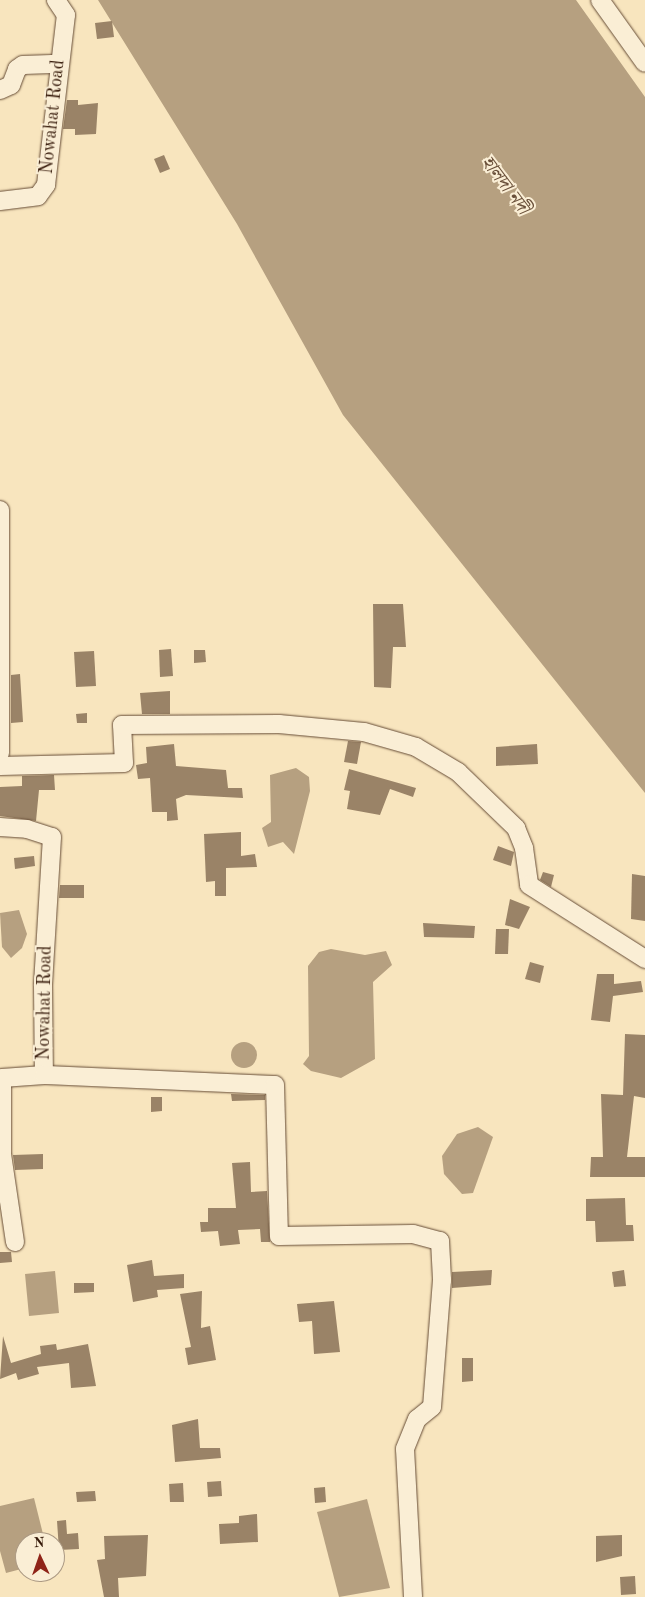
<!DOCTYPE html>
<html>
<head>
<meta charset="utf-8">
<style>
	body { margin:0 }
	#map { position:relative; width:645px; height:1597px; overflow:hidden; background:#f8e5be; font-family:"Old Standard TT","Noto Serif Bengali",serif }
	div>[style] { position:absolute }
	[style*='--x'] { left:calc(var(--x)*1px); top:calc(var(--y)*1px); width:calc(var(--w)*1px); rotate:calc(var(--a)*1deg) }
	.water>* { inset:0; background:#b6a080 }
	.round { border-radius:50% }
	.building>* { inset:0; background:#9a8367 }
	.roads { filter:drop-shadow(0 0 1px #664c36) drop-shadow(0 0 1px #664c36) }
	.minor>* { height:18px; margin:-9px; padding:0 9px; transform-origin:9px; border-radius:9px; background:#faeed5 }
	span { translate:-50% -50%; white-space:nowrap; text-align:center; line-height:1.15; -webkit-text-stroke:4px #faeed5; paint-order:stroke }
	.street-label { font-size:18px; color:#351909 }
	.water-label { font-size:19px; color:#694f39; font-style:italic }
	.north { position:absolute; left:15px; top:1532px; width:50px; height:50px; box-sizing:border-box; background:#faeed5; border:1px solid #ab9983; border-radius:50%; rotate:357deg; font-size:14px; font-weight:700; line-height:20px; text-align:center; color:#351909 }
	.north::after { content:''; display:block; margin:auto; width:18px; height:22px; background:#8f2418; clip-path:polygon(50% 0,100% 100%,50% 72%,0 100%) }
</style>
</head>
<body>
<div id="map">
	<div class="water">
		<div style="clip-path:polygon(98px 0,576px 0,645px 97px,645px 793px,343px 415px,237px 224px)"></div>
		<div style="clip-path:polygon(296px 768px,309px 777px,310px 791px,294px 854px,283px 842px,268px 847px,262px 828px,271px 822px,270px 775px)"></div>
		<div style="clip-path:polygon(19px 910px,27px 934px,22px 948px,11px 958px,2px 947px,0 913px)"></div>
		<div style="clip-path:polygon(331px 949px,365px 955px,386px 951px,392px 965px,373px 982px,375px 1059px,341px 1078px,311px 1071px,303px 1064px,309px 1056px,308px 966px,319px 952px)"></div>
		<div class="round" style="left:231px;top:1042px;width:26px;height:26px"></div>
		<div style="clip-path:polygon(478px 1127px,493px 1137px,473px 1193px,462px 1194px,444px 1174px,442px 1156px,457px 1134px)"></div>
		<div style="clip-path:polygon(55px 1271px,59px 1313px,29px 1316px,25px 1274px)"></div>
		<div style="clip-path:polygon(34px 1498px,45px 1542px,25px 1542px,25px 1568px,6px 1573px,0 1551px,0 1506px)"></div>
		<div style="clip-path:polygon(367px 1499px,390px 1588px,339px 1597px,317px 1512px)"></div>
	</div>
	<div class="building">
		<div style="clip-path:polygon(112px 21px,114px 37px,97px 39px,95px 23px)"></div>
		<div style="clip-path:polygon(67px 100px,78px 100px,78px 105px,98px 103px,96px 134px,75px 135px,75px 129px,63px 129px)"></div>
		<div style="clip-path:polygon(164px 155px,170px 169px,160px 173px,154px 159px)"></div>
		<div style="clip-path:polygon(373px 604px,403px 604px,406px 647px,393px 647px,391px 688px,374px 687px)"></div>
		<div style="clip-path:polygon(171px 649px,173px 676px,160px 677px,159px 650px)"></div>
		<div style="clip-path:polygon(194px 650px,205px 650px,206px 662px,194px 663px)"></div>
		<div style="clip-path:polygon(94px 651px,96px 686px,76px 687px,74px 652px)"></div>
		<div style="clip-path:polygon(20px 674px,23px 722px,11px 723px,11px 675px)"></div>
		<div style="clip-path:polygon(170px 691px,170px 714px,142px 714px,140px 693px)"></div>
		<div style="clip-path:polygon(87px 713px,87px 723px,77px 723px,76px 714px)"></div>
		<div style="clip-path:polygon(348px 741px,361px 742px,357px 764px,344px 762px)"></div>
		<div style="clip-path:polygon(174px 744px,176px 766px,226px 770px,228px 788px,242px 788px,243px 798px,186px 795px,176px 799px,178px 820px,167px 821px,167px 812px,152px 812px,150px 778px,138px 779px,136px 765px,147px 763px,146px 747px)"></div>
		<div style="clip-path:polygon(537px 744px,538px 764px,496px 766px,496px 747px)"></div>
		<div style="clip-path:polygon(349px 769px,416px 788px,413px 797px,390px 789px,380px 815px,347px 809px,350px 791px,344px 790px)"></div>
		<div style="clip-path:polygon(54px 775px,55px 790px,39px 790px,36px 821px,0 816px,0 787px,22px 786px,22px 776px)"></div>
		<div style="clip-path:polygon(241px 832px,241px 856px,255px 854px,257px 867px,226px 868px,226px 896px,215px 896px,215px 881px,206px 882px,204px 834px)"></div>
		<div style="clip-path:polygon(498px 846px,514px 852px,511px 866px,493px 860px)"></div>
		<div style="clip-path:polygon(34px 856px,35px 866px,15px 869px,14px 858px)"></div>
		<div style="clip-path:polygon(543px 872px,554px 875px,551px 887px,540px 880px)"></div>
		<div style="clip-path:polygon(632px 874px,645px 876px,645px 921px,631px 919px)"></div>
		<div style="clip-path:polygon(60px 885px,84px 885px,84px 898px,59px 898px)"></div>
		<div style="clip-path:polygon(510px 899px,530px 907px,519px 929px,505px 925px)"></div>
		<div style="clip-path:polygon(423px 923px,475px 926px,474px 938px,424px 937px)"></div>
		<div style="clip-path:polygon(496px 929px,509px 929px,508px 954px,495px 954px)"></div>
		<div style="clip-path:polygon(530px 962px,544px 966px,540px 983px,525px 979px)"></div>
		<div style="clip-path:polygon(597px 974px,614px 974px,614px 984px,641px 981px,643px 992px,613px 996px,610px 1022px,591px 1020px)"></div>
		<div style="clip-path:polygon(625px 1034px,645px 1035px,645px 1098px,634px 1096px,627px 1157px,645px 1157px,645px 1177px,590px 1177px,591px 1157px,603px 1157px,601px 1094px,623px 1095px)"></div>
		<div style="clip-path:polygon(231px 1094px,265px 1095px,265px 1100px,232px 1101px)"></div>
		<div style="clip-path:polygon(151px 1097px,162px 1097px,162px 1111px,151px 1112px)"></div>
		<div style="clip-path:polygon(43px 1154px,43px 1169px,15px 1170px,13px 1155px)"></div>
		<div style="clip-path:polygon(250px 1162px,251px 1192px,267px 1191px,270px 1242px,261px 1242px,260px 1229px,238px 1230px,240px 1244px,220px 1246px,218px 1231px,201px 1232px,200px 1222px,208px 1222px,208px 1208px,236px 1208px,232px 1163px)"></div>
		<div style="clip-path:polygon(625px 1198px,626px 1225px,633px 1225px,634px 1241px,596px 1242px,595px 1221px,586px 1221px,586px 1199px)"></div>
		<div style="clip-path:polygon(0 1252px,11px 1252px,12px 1262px,0 1263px)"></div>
		<div style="clip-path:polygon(152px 1260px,154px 1276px,184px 1274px,184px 1288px,157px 1290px,158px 1297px,133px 1302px,127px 1265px)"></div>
		<div style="clip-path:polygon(492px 1270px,491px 1285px,452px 1288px,452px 1272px)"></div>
		<div style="clip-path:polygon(624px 1270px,626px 1286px,614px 1287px,612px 1272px)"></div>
		<div style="clip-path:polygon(74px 1283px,94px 1283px,94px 1292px,74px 1293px)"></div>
		<div style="clip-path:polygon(202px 1291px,201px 1328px,210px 1326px,216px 1360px,188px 1365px,185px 1348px,191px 1347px,180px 1294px)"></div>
		<div style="clip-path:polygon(334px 1301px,340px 1352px,314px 1354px,312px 1321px,299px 1322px,297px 1304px)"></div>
		<div style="clip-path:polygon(3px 1336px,11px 1363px,41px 1354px,40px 1346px,56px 1344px,57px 1350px,88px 1344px,96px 1386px,71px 1388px,69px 1363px,37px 1367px,39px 1374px,18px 1380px,16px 1373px,0 1379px)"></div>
		<div style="clip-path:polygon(462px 1358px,473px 1358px,473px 1381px,462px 1382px)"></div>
		<div style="clip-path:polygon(198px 1419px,200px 1448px,220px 1448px,221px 1458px,175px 1462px,172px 1425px)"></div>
		<div style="clip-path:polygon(221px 1481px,222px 1496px,208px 1497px,207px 1482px)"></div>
		<div style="clip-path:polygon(183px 1483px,184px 1502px,170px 1502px,169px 1484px)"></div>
		<div style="clip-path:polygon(325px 1487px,326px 1502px,315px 1503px,314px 1488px)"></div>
		<div style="clip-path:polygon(95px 1491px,96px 1501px,77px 1502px,76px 1492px)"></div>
		<div style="clip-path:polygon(257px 1514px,258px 1542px,220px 1544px,219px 1524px,239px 1523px,239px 1516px)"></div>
		<div style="clip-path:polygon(66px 1520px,67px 1534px,78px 1533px,79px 1549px,59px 1550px,57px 1521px)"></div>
		<div style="clip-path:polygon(148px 1535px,146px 1576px,118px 1578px,119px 1597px,104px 1597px,97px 1560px,105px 1559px,104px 1536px)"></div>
		<div style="clip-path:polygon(622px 1535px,622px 1556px,596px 1562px,596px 1536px)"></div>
		<div style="clip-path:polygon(635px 1576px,636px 1594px,621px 1595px,620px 1577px)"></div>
	</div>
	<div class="roads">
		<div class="minor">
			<div style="--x:600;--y:0;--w:77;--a:54.5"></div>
			<div style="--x:0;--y:90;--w:12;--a:-24"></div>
			<div style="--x:11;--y:85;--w:17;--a:-69"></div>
			<div style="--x:17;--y:69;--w:7;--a:-34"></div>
			<div style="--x:23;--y:65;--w:36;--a:-2"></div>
			<div style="--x:0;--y:201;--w:38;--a:-7"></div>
			<div style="--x:38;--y:196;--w:14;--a:-54"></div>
			<div style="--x:46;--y:185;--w:171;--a:-83.3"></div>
			<div style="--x:66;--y:15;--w:18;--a:-124"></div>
			<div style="--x:0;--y:510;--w:243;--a:90"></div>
			<div style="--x:0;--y:766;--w:124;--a:-1.4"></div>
			<div style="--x:124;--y:763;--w:38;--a:-93"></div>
			<div style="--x:122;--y:725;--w:157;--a:-0.4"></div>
			<div style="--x:279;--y:724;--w:85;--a:5.4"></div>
			<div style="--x:364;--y:732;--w:54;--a:16.1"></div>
			<div style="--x:416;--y:747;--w:49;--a:30.8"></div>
			<div style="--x:458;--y:772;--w:81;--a:44"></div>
			<div style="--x:516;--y:828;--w:22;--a:68"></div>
			<div style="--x:524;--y:848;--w:37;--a:82"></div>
			<div style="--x:529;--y:885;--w:138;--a:32.5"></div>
			<div style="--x:0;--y:827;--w:27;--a:4"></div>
			<div style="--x:27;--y:829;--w:26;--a:18"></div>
			<div style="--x:52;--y:837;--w:149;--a:93.5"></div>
			<div style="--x:43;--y:986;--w:89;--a:89.4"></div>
			<div style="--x:44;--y:1075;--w:42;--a:175.9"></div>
			<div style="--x:2;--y:1078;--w:76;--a:90"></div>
			<div style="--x:2;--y:1154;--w:89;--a:81.6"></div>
			<div style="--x:44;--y:1075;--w:231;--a:2.5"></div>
			<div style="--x:275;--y:1085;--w:151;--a:88.5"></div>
			<div style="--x:279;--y:1236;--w:134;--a:-0.9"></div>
			<div style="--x:413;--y:1234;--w:28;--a:15"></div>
			<div style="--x:440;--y:1241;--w:39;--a:87"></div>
			<div style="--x:442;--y:1280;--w:127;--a:94.5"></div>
			<div style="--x:432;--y:1407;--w:19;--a:141"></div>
			<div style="--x:417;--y:1419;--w:32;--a:112"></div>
			<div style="--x:405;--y:1449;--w:148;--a:86.9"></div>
		</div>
	</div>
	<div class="street-label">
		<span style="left:53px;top:117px;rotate:-84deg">Nowahat Road</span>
		<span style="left:45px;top:1003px;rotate:-89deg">Nowahat Road</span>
	</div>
	<div class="water-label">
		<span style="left:504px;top:186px;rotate:53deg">হালদা নদী</span>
	</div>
	<div class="north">N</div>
</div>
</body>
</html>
